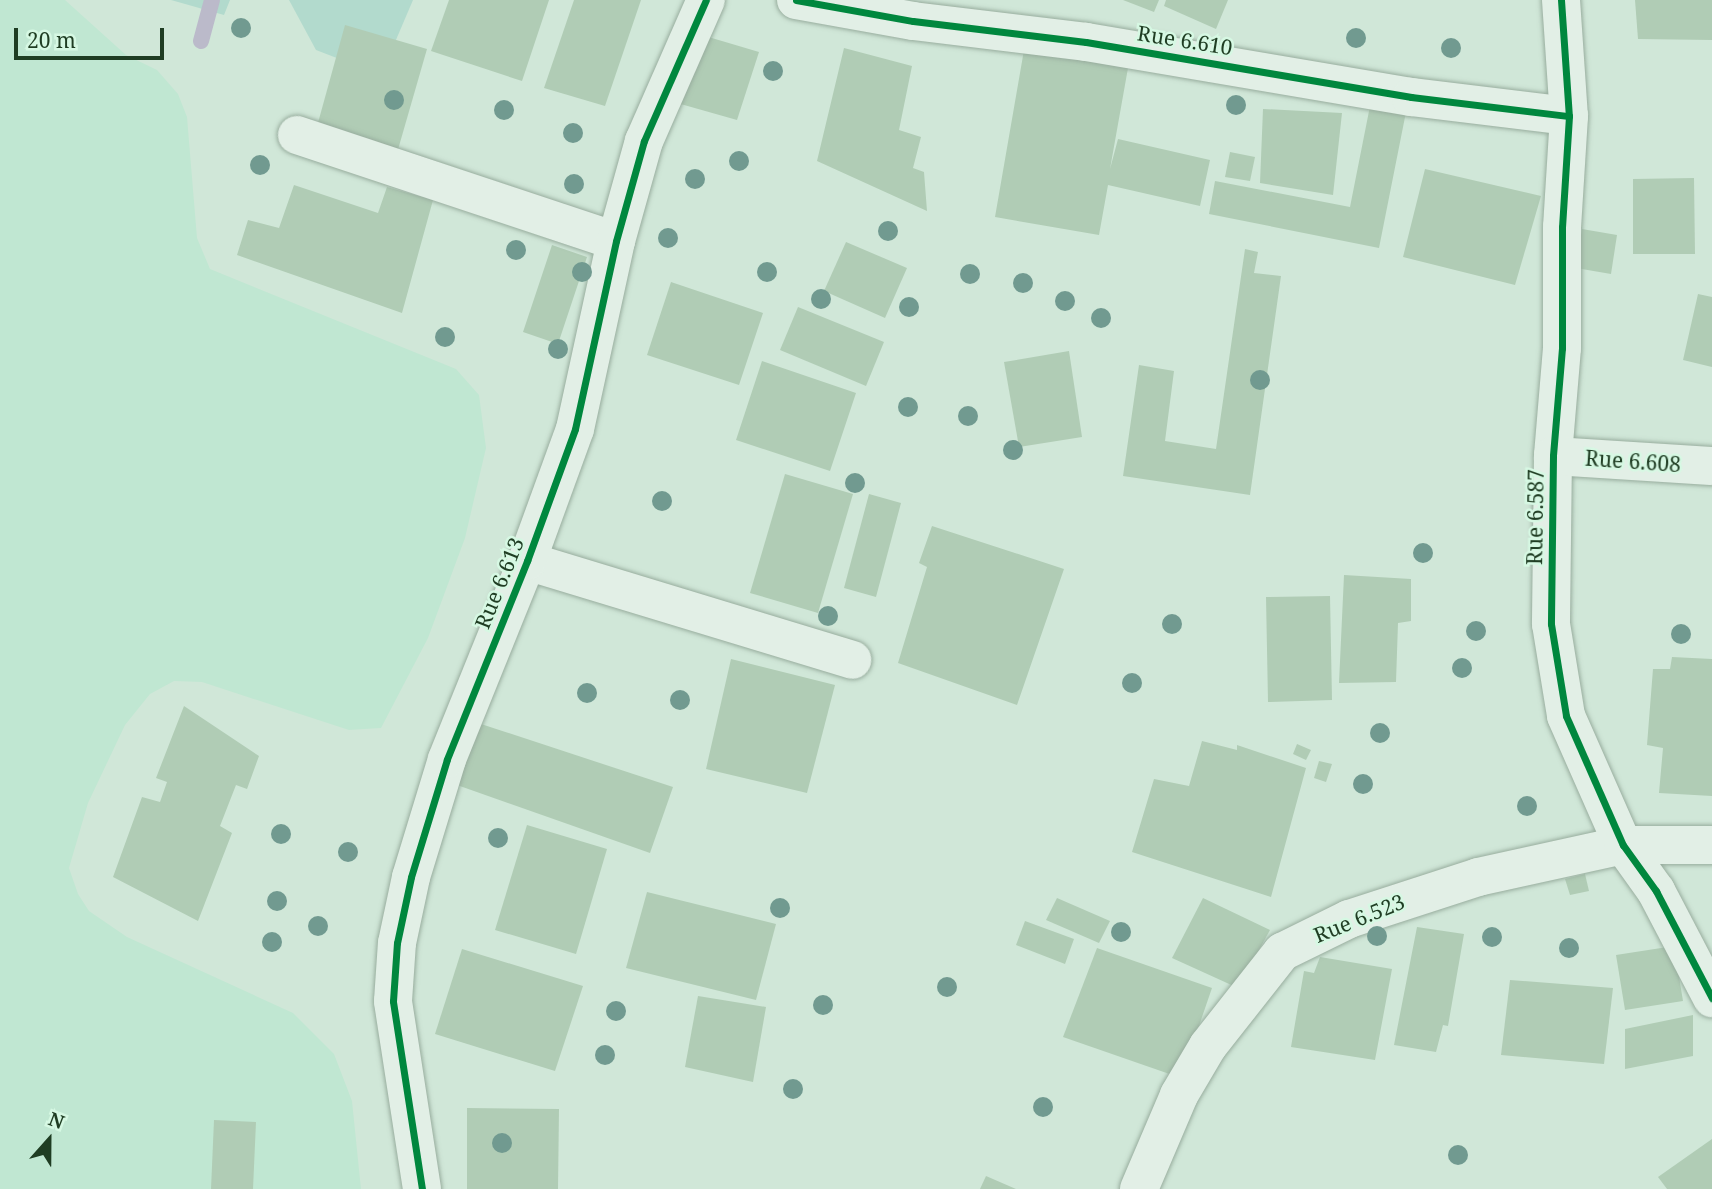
<!DOCTYPE html>
<html>
<head>
<meta charset="utf-8">
<style>
	body { margin:0 }
	#map { position:relative; width:1712px; height:1189px; overflow:hidden; background:#d0e7d8; font-family:"Noto Serif",serif }
	div>[style] { position:absolute }
	[style*='--x'] { left:calc(var(--x)*1px); top:calc(var(--y)*1px); width:calc(var(--w)*1px); rotate:calc(var(--a)*1deg) }
	.farmland>* { inset:0; background:#c0e7d2 }
	.green>* { inset:0; background:#b2dacd }
	.stream>* { height:16px; margin:-8px; padding:0 8px; transform-origin:8px; border-radius:8px; background:#bbbaca }
	.building>* { inset:0; background:#b0ccb5 }
	.roads { filter:drop-shadow(0 0 2px #98ad9e) drop-shadow(0 0 2px #98ad9e) }
	.minor>* { height:38px; margin:-19px; padding:0 19px; transform-origin:19px; border-radius:19px; background:#e2efe6 }
	.cycleway>* { height:7px; margin:-3.5px; padding:0 3.5px; transform-origin:3.5px; border-radius:3.5px; background:#00873e }
	.trees>* { width:20px; height:20px; margin:-10px; border-radius:50%; background:#719a90 }
	span { translate:-50% -50%; white-space:nowrap; text-align:center; line-height:1.15; -webkit-text-stroke:5px #d6f8e3; paint-order:stroke }
	.street-label { font-size:21px; color:#1f3d23 }
	.north { position:absolute; left:14px; top:1105px; width:70px; height:70px; -webkit-text-stroke:5px #d6f8e3; paint-order:stroke; rotate:21deg; font-size:19px; font-weight:700; line-height:28px; text-align:center; color:#1f3d23 }
	.north::after { content:''; display:block; margin:auto; width:24px; height:32px; background:#1f3d23; clip-path:polygon(50% 0,100% 100%,50% 72%,0 100%) }
	.scale { position:absolute; left:14px; top:28px; width:150px; height:32px; box-sizing:border-box; border:4px solid #1f3d23; border-top:0; padding-left:9px; font-size:21px; line-height:24px; white-space:nowrap; color:#1f3d23; -webkit-text-stroke:5px #d6f8e3; paint-order:stroke }
</style>
</head>
<body>
<div id="map">
	<div class="farmland">
		<div style="clip-path:polygon(0 0,65px 0,126px 55px,157px 70px,178px 94px,187px 117px,197px 238px,210px 269px,456px 369px,479px 395px,486px 448px,465px 538px,428px 638px,381px 728px,349px 730px,202px 682px,174px 681px,150px 694px,125px 725px,88px 803px,69px 868px,78px 894px,89px 911px,127px 937px,293px 1013px,334px 1054px,352px 1101px,361px 1189px,0 1189px)"></div>
	</div>
	<div class="green">
		<div style="clip-path:polygon(171px 0,230px 0,224px 15px)"></div>
		<div style="clip-path:polygon(289px 0,413px 0,381px 75px,316px 50px)"></div>
	</div>
	<div class="stream">
		<div style="--x:201;--y:41;--w:42;--a:-75"></div>
	</div>
	<div class="building">
		<div style="clip-path:polygon(449px 0,549px 0,522px 81px,431px 51px)"></div>
		<div style="clip-path:polygon(574px 0,641px 0,605px 106px,544px 88px)"></div>
		<div style="clip-path:polygon(1123px 0,1159px 0,1154px 12px)"></div>
		<div style="clip-path:polygon(1166px 0,1228px 0,1216px 29px,1164px 6px)"></div>
		<div style="clip-path:polygon(1635px 0,1712px 0,1712px 40px,1638px 39px)"></div>
		<div style="clip-path:polygon(345px 25px,427px 49px,397px 153px,316px 130px)"></div>
		<div style="clip-path:polygon(695px 33px,759px 52px,737px 120px,670px 101px)"></div>
		<div style="clip-path:polygon(844px 48px,912px 66px,899px 130px,921px 137px,913px 168px,924px 172px,927px 211px,817px 161px)"></div>
		<div style="clip-path:polygon(1024px 50px,1128px 68px,1110px 169px,1118px 139px,1210px 160px,1200px 206px,1108px 185px,1099px 235px,995px 217px)"></div>
		<div style="clip-path:polygon(1370px 106px,1406px 112px,1379px 248px,1209px 214px,1215px 181px,1350px 207px)"></div>
		<div style="clip-path:polygon(1263px 109px,1342px 113px,1333px 195px,1260px 183px)"></div>
		<div style="clip-path:polygon(1230px 152px,1255px 157px,1250px 181px,1225px 177px)"></div>
		<div style="clip-path:polygon(1425px 169px,1541px 196px,1515px 285px,1403px 257px)"></div>
		<div style="clip-path:polygon(1694px 178px,1695px 254px,1633px 254px,1633px 179px)"></div>
		<div style="clip-path:polygon(294px 185px,378px 213px,387px 187px,433px 200px,402px 313px,237px 255px,248px 220px,279px 228px)"></div>
		<div style="clip-path:polygon(1582px 229px,1617px 235px,1611px 274px,1576px 268px)"></div>
		<div style="clip-path:polygon(846px 242px,907px 268px,885px 318px,824px 291px)"></div>
		<div style="clip-path:polygon(552px 245px,587px 257px,558px 344px,523px 332px)"></div>
		<div style="clip-path:polygon(1245px 249px,1258px 252px,1254px 273px,1281px 276px,1250px 495px,1123px 476px,1139px 365px,1174px 371px,1165px 441px,1216px 449px)"></div>
		<div style="clip-path:polygon(671px 282px,763px 313px,739px 385px,647px 355px)"></div>
		<div style="clip-path:polygon(1698px 294px,1712px 297px,1712px 367px,1683px 360px)"></div>
		<div style="clip-path:polygon(798px 307px,884px 342px,866px 386px,780px 350px)"></div>
		<div style="clip-path:polygon(1069px 351px,1082px 437px,1019px 447px,1004px 362px)"></div>
		<div style="clip-path:polygon(762px 361px,856px 393px,830px 471px,736px 440px)"></div>
		<div style="clip-path:polygon(785px 474px,853px 494px,818px 613px,750px 593px)"></div>
		<div style="clip-path:polygon(869px 494px,901px 503px,876px 597px,844px 588px)"></div>
		<div style="clip-path:polygon(932px 526px,1064px 569px,1017px 705px,898px 663px,927px 567px,919px 563px)"></div>
		<div style="clip-path:polygon(1344px 575px,1411px 579px,1411px 621px,1398px 623px,1396px 682px,1339px 683px)"></div>
		<div style="clip-path:polygon(1330px 596px,1332px 700px,1268px 702px,1266px 597px)"></div>
		<div style="clip-path:polygon(1672px 657px,1712px 659px,1712px 796px,1659px 793px,1663px 748px,1647px 745px,1653px 669px,1670px 669px)"></div>
		<div style="clip-path:polygon(731px 659px,835px 685px,807px 793px,706px 769px)"></div>
		<div style="clip-path:polygon(184px 706px,259px 756px,247px 789px,236px 785px,220px 826px,232px 833px,198px 921px,113px 877px,142px 797px,160px 802px,167px 782px,156px 778px)"></div>
		<div style="clip-path:polygon(481px 724px,673px 787px,650px 853px,457px 785px)"></div>
		<div style="clip-path:polygon(1202px 741px,1237px 750px,1237px 745px,1306px 768px,1271px 897px,1132px 852px,1154px 779px,1189px 786px)"></div>
		<div style="clip-path:polygon(1297px 744px,1311px 750px,1306px 760px,1293px 754px)"></div>
		<div style="clip-path:polygon(1319px 761px,1332px 764px,1326px 782px,1314px 778px)"></div>
		<div style="clip-path:polygon(527px 825px,607px 849px,576px 954px,495px 930px)"></div>
		<div style="clip-path:polygon(1585px 874px,1589px 891px,1570px 895px,1565px 879px)"></div>
		<div style="clip-path:polygon(647px 892px,776px 924px,756px 1000px,626px 968px)"></div>
		<div style="clip-path:polygon(1057px 898px,1110px 921px,1099px 943px,1046px 920px)"></div>
		<div style="clip-path:polygon(1203px 898px,1270px 930px,1238px 988px,1172px 958px)"></div>
		<div style="clip-path:polygon(1025px 921px,1074px 939px,1065px 964px,1016px 945px)"></div>
		<div style="clip-path:polygon(1417px 927px,1464px 934px,1448px 1026px,1443px 1025px,1436px 1052px,1394px 1045px)"></div>
		<div style="clip-path:polygon(1674px 946px,1683px 1001px,1625px 1010px,1616px 955px)"></div>
		<div style="clip-path:polygon(1097px 948px,1212px 988px,1181px 1078px,1063px 1037px)"></div>
		<div style="clip-path:polygon(462px 949px,583px 986px,555px 1071px,435px 1034px)"></div>
		<div style="clip-path:polygon(1320px 957px,1392px 969px,1375px 1060px,1291px 1047px,1304px 971px,1314px 973px)"></div>
		<div style="clip-path:polygon(1510px 980px,1613px 988px,1604px 1064px,1501px 1055px)"></div>
		<div style="clip-path:polygon(698px 996px,766px 1007px,753px 1082px,685px 1067px)"></div>
		<div style="clip-path:polygon(1693px 1015px,1693px 1056px,1625px 1069px,1625px 1029px)"></div>
		<div style="clip-path:polygon(467px 1108px,559px 1109px,558px 1189px,467px 1189px)"></div>
		<div style="clip-path:polygon(214px 1120px,256px 1122px,253px 1189px,211px 1189px)"></div>
		<div style="clip-path:polygon(1712px 1139px,1712px 1189px,1667px 1189px,1658px 1177px)"></div>
		<div style="clip-path:polygon(986px 1176px,1016px 1189px,980px 1189px)"></div>
	</div>
	<div class="roads">
		<div class="minor">
			<div style="--x:796;--y:0;--w:119;--a:10.2"></div>
			<div style="--x:913;--y:21;--w:174;--a:6.9"></div>
			<div style="--x:1086;--y:42;--w:330;--a:9.6"></div>
			<div style="--x:1411;--y:97;--w:159;--a:6.9"></div>
			<div style="--x:1561;--y:0;--w:116;--a:86.1"></div>
			<div style="--x:1569;--y:116;--w:111;--a:93.6"></div>
			<div style="--x:1562;--y:227;--w:121;--a:90"></div>
			<div style="--x:1562;--y:348;--w:108;--a:94.8"></div>
			<div style="--x:1553;--y:456;--w:168;--a:90.7"></div>
			<div style="--x:1551;--y:624;--w:93;--a:80.7"></div>
			<div style="--x:1566;--y:716;--w:141;--a:66.2"></div>
			<div style="--x:1623;--y:845;--w:57;--a:54.3"></div>
			<div style="--x:1656;--y:891;--w:121;--a:62.4"></div>
			<div style="--x:297;--y:135;--w:336;--a:18.4"></div>
			<div style="--x:1553;--y:456;--w:159;--a:3.6"></div>
			<div style="--x:527;--y:561;--w:340;--a:16.9"></div>
			<div style="--x:422;--y:1189;--w:190;--a:-98.8"></div>
			<div style="--x:393;--y:1001;--w:58;--a:-86.1"></div>
			<div style="--x:397;--y:943;--w:67;--a:-78"></div>
			<div style="--x:411;--y:877;--w:123;--a:-73"></div>
			<div style="--x:447;--y:759;--w:214;--a:-68"></div>
			<div style="--x:527;--y:561;--w:140;--a:-70"></div>
			<div style="--x:575;--y:429;--w:192;--a:-77.7"></div>
			<div style="--x:616;--y:241;--w:104;--a:-74.4"></div>
			<div style="--x:644;--y:141;--w:154;--a:-66.3"></div>
			<div style="--x:1139;--y:1189;--w:102;--a:-66.9"></div>
			<div style="--x:1179;--y:1095;--w:57;--a:-59.4"></div>
			<div style="--x:1208;--y:1046;--w:120;--a:-51.8"></div>
			<div style="--x:1282;--y:952;--w:75;--a:-26.2"></div>
			<div style="--x:1349;--y:919;--w:136;--a:-18"></div>
			<div style="--x:1478;--y:877;--w:148;--a:-12.4"></div>
			<div style="--x:1623;--y:845;--w:89;--a:0"></div>
		</div>
	</div>
	<div class="cycleway">
		<div style="--x:796;--y:0;--w:119;--a:10.2"></div>
		<div style="--x:913;--y:21;--w:174;--a:6.9"></div>
		<div style="--x:1086;--y:42;--w:330;--a:9.6"></div>
		<div style="--x:1411;--y:97;--w:159;--a:6.9"></div>
		<div style="--x:1561;--y:0;--w:116;--a:86.1"></div>
		<div style="--x:1569;--y:116;--w:111;--a:93.6"></div>
		<div style="--x:1562;--y:227;--w:121;--a:90"></div>
		<div style="--x:1562;--y:348;--w:108;--a:94.8"></div>
		<div style="--x:1553;--y:456;--w:168;--a:90.7"></div>
		<div style="--x:1551;--y:624;--w:93;--a:80.7"></div>
		<div style="--x:1566;--y:716;--w:141;--a:66.2"></div>
		<div style="--x:1623;--y:845;--w:57;--a:54.3"></div>
		<div style="--x:1656;--y:891;--w:121;--a:62.4"></div>
		<div style="--x:422;--y:1189;--w:190;--a:-98.8"></div>
		<div style="--x:393;--y:1001;--w:58;--a:-86.1"></div>
		<div style="--x:397;--y:943;--w:67;--a:-78"></div>
		<div style="--x:411;--y:877;--w:123;--a:-73"></div>
		<div style="--x:447;--y:759;--w:214;--a:-68"></div>
		<div style="--x:527;--y:561;--w:140;--a:-70"></div>
		<div style="--x:575;--y:429;--w:192;--a:-77.7"></div>
		<div style="--x:616;--y:241;--w:104;--a:-74.4"></div>
		<div style="--x:644;--y:141;--w:154;--a:-66.3"></div>
	</div>
	<div class="trees">
		<div style="left:241px;top:28px"></div>
		<div style="left:1356px;top:38px"></div>
		<div style="left:1451px;top:48px"></div>
		<div style="left:773px;top:71px"></div>
		<div style="left:394px;top:100px"></div>
		<div style="left:1236px;top:105px"></div>
		<div style="left:504px;top:110px"></div>
		<div style="left:573px;top:133px"></div>
		<div style="left:739px;top:161px"></div>
		<div style="left:260px;top:165px"></div>
		<div style="left:695px;top:179px"></div>
		<div style="left:574px;top:184px"></div>
		<div style="left:888px;top:231px"></div>
		<div style="left:668px;top:238px"></div>
		<div style="left:516px;top:250px"></div>
		<div style="left:582px;top:272px"></div>
		<div style="left:767px;top:272px"></div>
		<div style="left:970px;top:274px"></div>
		<div style="left:1023px;top:283px"></div>
		<div style="left:821px;top:299px"></div>
		<div style="left:1065px;top:301px"></div>
		<div style="left:909px;top:307px"></div>
		<div style="left:1101px;top:318px"></div>
		<div style="left:445px;top:337px"></div>
		<div style="left:558px;top:349px"></div>
		<div style="left:1260px;top:380px"></div>
		<div style="left:908px;top:407px"></div>
		<div style="left:968px;top:416px"></div>
		<div style="left:1013px;top:450px"></div>
		<div style="left:855px;top:483px"></div>
		<div style="left:662px;top:501px"></div>
		<div style="left:1423px;top:553px"></div>
		<div style="left:828px;top:616px"></div>
		<div style="left:1172px;top:624px"></div>
		<div style="left:1476px;top:631px"></div>
		<div style="left:1681px;top:634px"></div>
		<div style="left:1462px;top:668px"></div>
		<div style="left:1132px;top:683px"></div>
		<div style="left:587px;top:693px"></div>
		<div style="left:680px;top:700px"></div>
		<div style="left:1380px;top:733px"></div>
		<div style="left:1363px;top:784px"></div>
		<div style="left:1527px;top:806px"></div>
		<div style="left:281px;top:834px"></div>
		<div style="left:498px;top:838px"></div>
		<div style="left:348px;top:852px"></div>
		<div style="left:277px;top:901px"></div>
		<div style="left:780px;top:908px"></div>
		<div style="left:318px;top:926px"></div>
		<div style="left:1121px;top:932px"></div>
		<div style="left:1377px;top:936px"></div>
		<div style="left:1492px;top:937px"></div>
		<div style="left:272px;top:942px"></div>
		<div style="left:1569px;top:948px"></div>
		<div style="left:947px;top:987px"></div>
		<div style="left:823px;top:1005px"></div>
		<div style="left:616px;top:1011px"></div>
		<div style="left:605px;top:1055px"></div>
		<div style="left:793px;top:1089px"></div>
		<div style="left:1043px;top:1107px"></div>
		<div style="left:502px;top:1143px"></div>
		<div style="left:1458px;top:1155px"></div>
	</div>
	<div class="street-label">
		<span style="left:1185px;top:40px;rotate:9deg">Rue 6.610</span>
		<span style="left:1633px;top:461px;rotate:4deg">Rue 6.608</span>
		<span style="left:1535px;top:517px;rotate:-89deg">Rue 6.587</span>
		<span style="left:499px;top:583px;rotate:-68deg">Rue 6.613</span>
		<span style="left:1359px;top:918px;rotate:-22deg">Rue 6.523</span>
	</div>
	<div class="north">N</div>
	<div class="scale">20 m</div>
</div>
</body>
</html>
